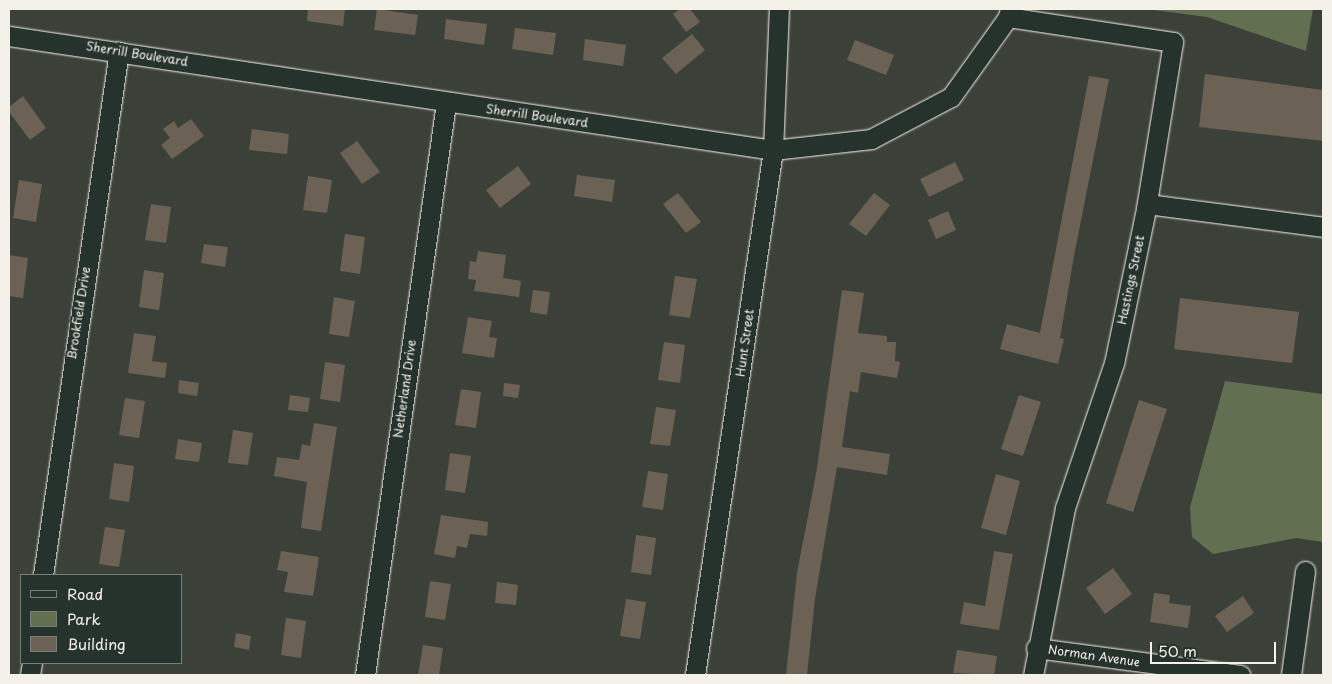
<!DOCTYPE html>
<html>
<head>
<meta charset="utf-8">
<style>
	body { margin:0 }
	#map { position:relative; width:1332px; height:684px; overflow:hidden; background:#3b4139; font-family:"Playpen Sans",sans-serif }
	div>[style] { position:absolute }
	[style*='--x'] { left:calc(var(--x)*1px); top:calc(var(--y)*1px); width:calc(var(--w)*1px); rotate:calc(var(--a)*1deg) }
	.green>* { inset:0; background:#626f51 }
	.building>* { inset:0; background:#6b6154 }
	.roads { filter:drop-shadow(0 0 1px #f4f1e8) drop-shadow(0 0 1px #f4f1e8) }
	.minor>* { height:19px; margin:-9.5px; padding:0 9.5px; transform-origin:9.5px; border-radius:9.5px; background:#26332d }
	span { translate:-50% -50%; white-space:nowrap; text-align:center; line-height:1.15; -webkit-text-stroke:4px #26332d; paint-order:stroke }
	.street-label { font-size:12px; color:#f4f1e8 }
	.frame { position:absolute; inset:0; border:10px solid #f4f1e8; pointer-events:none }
	.legend { position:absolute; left:20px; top:574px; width:162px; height:90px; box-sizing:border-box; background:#26332d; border:1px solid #787f78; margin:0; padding:6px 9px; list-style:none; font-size:15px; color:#f4f1e8 }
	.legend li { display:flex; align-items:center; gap:10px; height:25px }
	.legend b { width:25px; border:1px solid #787f78 }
	.scale { position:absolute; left:1150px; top:642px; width:126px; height:22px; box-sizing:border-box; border:2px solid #f4f1e8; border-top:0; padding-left:6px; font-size:15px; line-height:18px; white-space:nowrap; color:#f4f1e8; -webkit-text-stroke:4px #26332d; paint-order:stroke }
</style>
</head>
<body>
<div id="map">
	<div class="green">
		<div style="clip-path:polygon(1146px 9px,1313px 9px,1306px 51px,1207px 17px)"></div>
		<div style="clip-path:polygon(1225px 381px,1323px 394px,1323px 542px,1296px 538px,1213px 554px,1192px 537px,1190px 507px)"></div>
	</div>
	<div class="building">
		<div style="clip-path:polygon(308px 9px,345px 9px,343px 26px,307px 21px)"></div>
		<div style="clip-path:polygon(377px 9px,418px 15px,415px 35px,374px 30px)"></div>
		<div style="clip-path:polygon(680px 9px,690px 9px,700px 22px,686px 32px,673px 14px)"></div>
		<div style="clip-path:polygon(446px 19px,487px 24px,484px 45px,444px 39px)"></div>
		<div style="clip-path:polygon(515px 28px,556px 33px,553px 55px,512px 49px)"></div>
		<div style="clip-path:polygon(692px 34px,705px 50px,676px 74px,662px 58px)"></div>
		<div style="clip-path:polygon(585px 39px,626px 45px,623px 66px,583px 60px)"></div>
		<div style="clip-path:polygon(855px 40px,894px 55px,886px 75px,847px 60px)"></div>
		<div style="clip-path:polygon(1205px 74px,1323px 90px,1323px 141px,1199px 127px)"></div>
		<div style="clip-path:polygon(1089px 76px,1109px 79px,1074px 256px,1060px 338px,1064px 339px,1058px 364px,1000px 349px,1007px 324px,1040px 333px)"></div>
		<div style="clip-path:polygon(23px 96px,46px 128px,30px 140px,9px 112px,9px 107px)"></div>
		<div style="clip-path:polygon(191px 119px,204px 136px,172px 159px,161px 145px,170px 138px,163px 129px,174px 121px,178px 128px)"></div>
		<div style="clip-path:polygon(252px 129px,289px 134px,287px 154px,249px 150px)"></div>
		<div style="clip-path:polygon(357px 141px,380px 172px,362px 184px,340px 153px)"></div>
		<div style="clip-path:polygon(955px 162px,964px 180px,929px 197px,920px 179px)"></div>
		<div style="clip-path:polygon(518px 166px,531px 184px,500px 208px,486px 190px)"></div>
		<div style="clip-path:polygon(577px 175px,615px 180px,612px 202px,574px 196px)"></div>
		<div style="clip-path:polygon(308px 176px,332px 180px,327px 213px,303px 210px)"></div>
		<div style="clip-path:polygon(19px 180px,42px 184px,36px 222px,13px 218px)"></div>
		<div style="clip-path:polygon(678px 193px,701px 222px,686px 233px,663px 204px)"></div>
		<div style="clip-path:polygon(874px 193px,890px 205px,866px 236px,849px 224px)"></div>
		<div style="clip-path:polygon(151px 204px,171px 207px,166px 243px,145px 240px)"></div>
		<div style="clip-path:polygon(948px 211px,956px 230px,936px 239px,928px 220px)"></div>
		<div style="clip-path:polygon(345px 234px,365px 237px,360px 274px,340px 271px)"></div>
		<div style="clip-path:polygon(204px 244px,228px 247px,225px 267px,201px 263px)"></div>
		<div style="clip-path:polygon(478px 251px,506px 255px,503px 278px,521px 281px,519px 297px,474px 291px,476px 280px,468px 279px,470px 261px,476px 262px)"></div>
		<div style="clip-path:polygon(9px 255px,28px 258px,23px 298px,9px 296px)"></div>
		<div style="clip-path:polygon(144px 270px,164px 273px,159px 310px,139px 307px)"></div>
		<div style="clip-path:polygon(675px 276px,697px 279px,690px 318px,669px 315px)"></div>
		<div style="clip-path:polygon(533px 290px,550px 292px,547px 315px,530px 312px)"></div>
		<div style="clip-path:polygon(842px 290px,864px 293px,858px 333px,887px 336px,887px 342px,896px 342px,895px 361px,900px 362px,897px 378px,861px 372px,858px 393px,850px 391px,842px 447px,890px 454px,887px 475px,837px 467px,815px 599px,807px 675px,786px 675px,797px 573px,816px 474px)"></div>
		<div style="clip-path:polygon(334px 297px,355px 301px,349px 337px,329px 334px)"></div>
		<div style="clip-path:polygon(1180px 298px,1299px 312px,1292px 363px,1174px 349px)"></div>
		<div style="clip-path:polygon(468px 317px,492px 321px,489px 337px,497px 338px,494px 358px,462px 353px)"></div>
		<div style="clip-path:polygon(134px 333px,156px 336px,152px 361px,167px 363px,165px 378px,128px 373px)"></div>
		<div style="clip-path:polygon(664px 342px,685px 345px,680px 383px,658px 380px)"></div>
		<div style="clip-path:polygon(325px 362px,345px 365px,340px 402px,320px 399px)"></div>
		<div style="clip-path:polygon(179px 380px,199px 383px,197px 396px,178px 393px)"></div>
		<div style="clip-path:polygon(504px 383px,520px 385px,518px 398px,503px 396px)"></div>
		<div style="clip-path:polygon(461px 389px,481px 392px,476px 428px,455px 425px)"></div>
		<div style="clip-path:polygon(290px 395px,310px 398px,308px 412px,288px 410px)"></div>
		<div style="clip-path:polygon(1019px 395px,1041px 402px,1023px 456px,1001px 449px)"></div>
		<div style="clip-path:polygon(125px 398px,145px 401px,139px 438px,119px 435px)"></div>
		<div style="clip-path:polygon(1139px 400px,1167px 409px,1133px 512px,1106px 503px)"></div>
		<div style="clip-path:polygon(656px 407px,676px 410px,670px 446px,650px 444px)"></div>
		<div style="clip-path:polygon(314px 423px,337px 427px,321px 531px,301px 528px,307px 482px,274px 476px,277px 457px,299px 460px,302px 444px,310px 446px)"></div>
		<div style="clip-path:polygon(233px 430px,253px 433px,248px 465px,228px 463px)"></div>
		<div style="clip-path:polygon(178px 439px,202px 443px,199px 462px,175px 459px)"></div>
		<div style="clip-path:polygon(450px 453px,471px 456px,465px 493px,445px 490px)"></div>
		<div style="clip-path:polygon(114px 463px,134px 466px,129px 502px,109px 499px)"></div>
		<div style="clip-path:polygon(648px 471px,668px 474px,663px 510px,642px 507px)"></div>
		<div style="clip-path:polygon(996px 474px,1020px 481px,1006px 535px,981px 528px)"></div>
		<div style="clip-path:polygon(441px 515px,488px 522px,487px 536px,470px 534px,467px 548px,457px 546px,455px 558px,434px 554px)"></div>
		<div style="clip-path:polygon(105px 527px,125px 530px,119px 567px,99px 564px)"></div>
		<div style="clip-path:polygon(636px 535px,656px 538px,651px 575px,631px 572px)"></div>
		<div style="clip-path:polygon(281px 551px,319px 557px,313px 596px,284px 592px,288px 572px,277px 570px)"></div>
		<div style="clip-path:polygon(994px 551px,1013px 554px,999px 630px,960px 624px,964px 602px,985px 606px)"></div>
		<div style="clip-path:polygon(1113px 568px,1132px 594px,1105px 614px,1086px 588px)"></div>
		<div style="clip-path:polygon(430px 581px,451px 584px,445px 620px,425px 617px)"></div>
		<div style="clip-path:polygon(497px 582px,518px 585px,516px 605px,495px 603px)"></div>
		<div style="clip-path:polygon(1154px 593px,1170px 595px,1169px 603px,1191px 606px,1188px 628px,1150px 622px)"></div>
		<div style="clip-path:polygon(1243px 596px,1254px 613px,1227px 632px,1215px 616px)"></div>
		<div style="clip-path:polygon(626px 599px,646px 602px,640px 639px,620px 636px)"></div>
		<div style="clip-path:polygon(286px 618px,306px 621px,301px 658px,281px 655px)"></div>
		<div style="clip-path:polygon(236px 633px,251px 636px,249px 650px,234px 647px)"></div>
		<div style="clip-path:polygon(423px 645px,443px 648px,439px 675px,418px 675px)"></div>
		<div style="clip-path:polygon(957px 650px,997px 656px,994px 675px,953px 673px)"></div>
	</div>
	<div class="roads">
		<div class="minor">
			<div style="--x:1008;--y:17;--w:167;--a:8.6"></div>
			<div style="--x:1173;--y:42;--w:169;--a:99.2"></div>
			<div style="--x:1146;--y:209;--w:157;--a:101.7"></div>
			<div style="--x:1114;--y:363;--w:153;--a:108.7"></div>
			<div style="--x:1065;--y:508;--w:170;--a:100.8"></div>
			<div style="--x:9;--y:36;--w:772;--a:8.49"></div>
			<div style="--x:773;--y:150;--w:99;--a:-6.4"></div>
			<div style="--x:871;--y:139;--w:90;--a:-27.7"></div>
			<div style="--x:951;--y:97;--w:98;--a:-54.5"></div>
			<div style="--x:1008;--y:17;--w:8;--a:-76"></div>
			<div style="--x:1147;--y:204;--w:177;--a:7.4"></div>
			<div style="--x:43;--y:575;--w:529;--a:-81.75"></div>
			<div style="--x:1036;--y:648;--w:206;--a:7.5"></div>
			<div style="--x:30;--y:675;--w:12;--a:-81"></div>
			<div style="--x:365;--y:675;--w:578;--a:-81.94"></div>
			<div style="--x:695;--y:675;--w:531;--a:-81.55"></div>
			<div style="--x:773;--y:150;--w:141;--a:-87.6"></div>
			<div style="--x:1291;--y:675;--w:105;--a:-82.3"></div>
		</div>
	</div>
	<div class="street-label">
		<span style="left:137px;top:54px;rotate:9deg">Sherrill Boulevard</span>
		<span style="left:537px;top:116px;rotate:8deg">Sherrill Boulevard</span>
		<span style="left:1131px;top:280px;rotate:-78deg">Hastings Street</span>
		<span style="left:79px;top:313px;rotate:-81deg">Brookfield Drive</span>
		<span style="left:745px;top:343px;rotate:-82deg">Hunt Street</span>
		<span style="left:405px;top:389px;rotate:-82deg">Netherland Drive</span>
		<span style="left:1094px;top:656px;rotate:8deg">Norman Avenue</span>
	</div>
	<div class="frame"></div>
	<ul class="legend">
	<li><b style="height:6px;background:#26332d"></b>Road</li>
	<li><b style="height:14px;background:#626f51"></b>Park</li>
	<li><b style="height:14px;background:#6b6154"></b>Building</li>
	</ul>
	<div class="scale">50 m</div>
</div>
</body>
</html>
